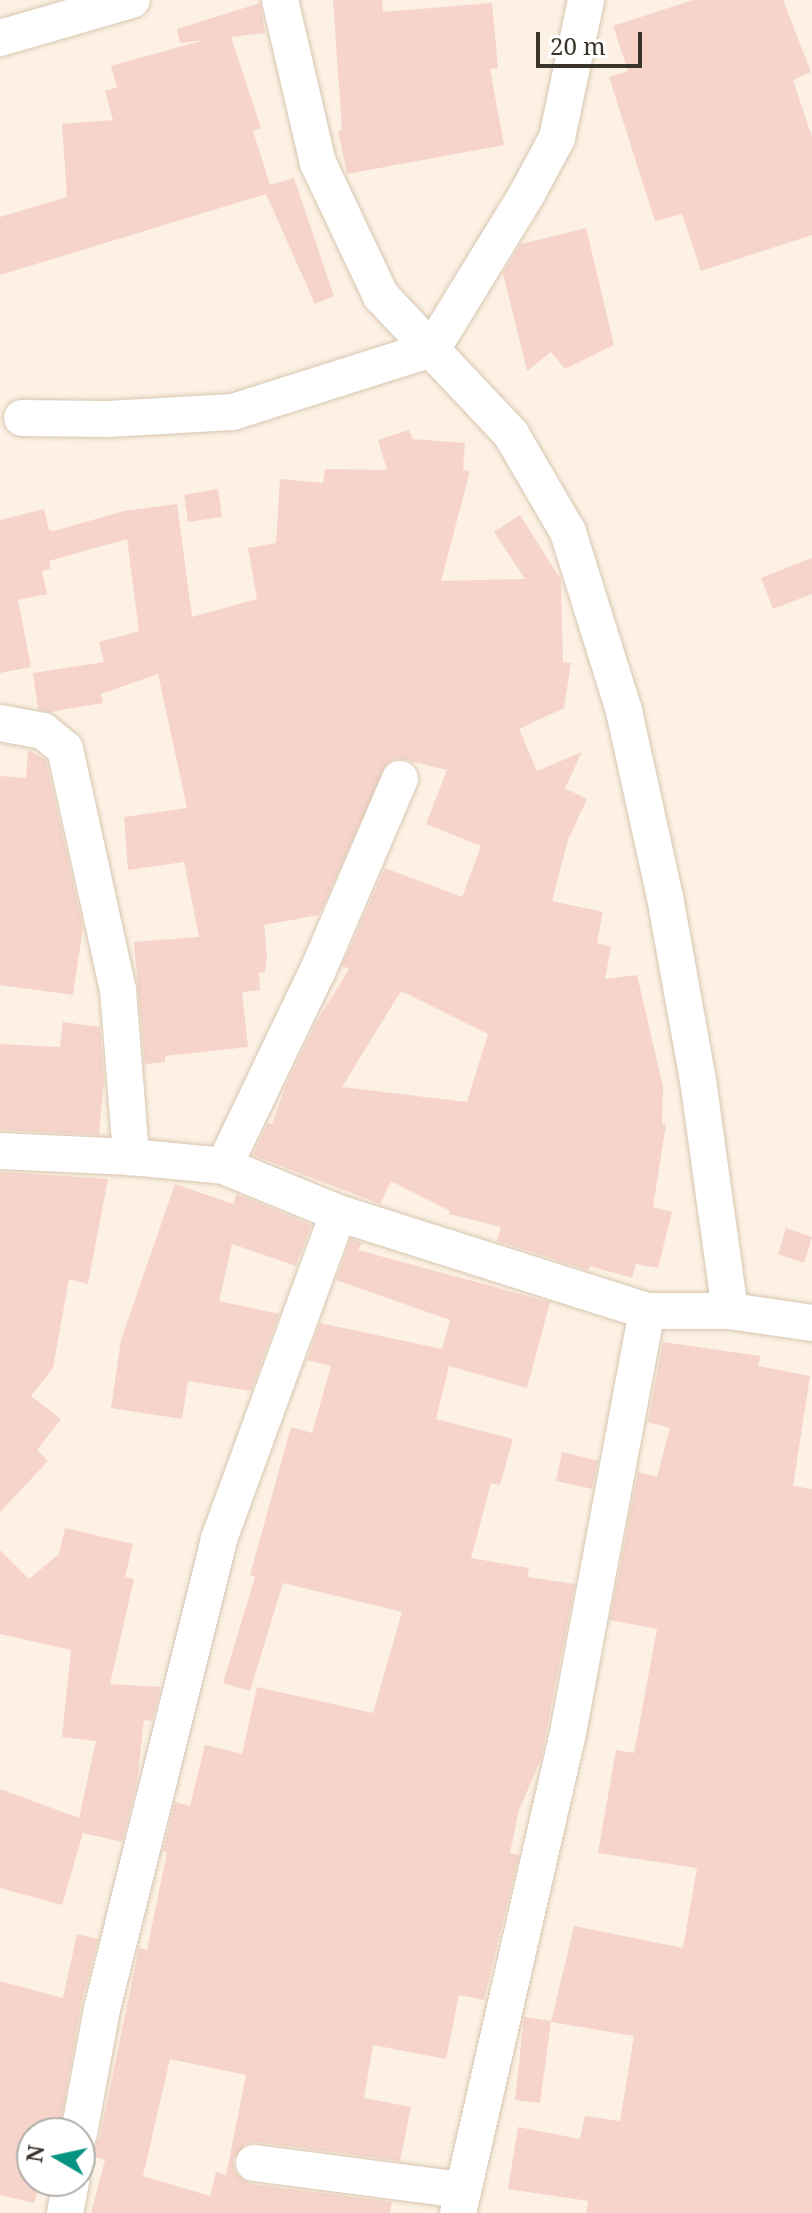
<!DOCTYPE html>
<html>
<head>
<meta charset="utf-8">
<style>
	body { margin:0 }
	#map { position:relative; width:812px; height:2213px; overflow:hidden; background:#fcf1e4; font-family:"Noto Serif",serif }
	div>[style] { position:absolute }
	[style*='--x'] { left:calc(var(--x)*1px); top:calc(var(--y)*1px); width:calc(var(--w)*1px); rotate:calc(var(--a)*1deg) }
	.building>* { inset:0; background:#f6d4ca }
	.roads { filter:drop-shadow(0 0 2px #d8c6b0) drop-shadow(0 0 2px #d8c6b0) }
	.minor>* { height:36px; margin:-18px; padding:0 18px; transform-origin:18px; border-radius:18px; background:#fff }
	span { translate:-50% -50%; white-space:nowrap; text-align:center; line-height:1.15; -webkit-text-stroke:8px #fff; paint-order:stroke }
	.north { position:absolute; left:16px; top:2117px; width:80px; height:80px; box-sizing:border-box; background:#fff; border:2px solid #b1aeaa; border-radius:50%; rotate:279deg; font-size:22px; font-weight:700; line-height:32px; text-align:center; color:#3b342b }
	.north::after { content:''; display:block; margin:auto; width:28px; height:36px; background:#049481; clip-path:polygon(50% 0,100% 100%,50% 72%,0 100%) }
	.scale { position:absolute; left:536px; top:32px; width:106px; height:36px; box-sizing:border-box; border:4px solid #3b342b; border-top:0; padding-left:10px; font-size:24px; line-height:28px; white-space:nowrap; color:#3b342b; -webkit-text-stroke:6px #fff; paint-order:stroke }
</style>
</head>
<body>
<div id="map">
	<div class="building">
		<div style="clip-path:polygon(333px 0,382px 0,383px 12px,492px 3px,498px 68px,490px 69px,504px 145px,347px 174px,338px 131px,342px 130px)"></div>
		<div style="clip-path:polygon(693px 0,783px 0,811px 72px,793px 80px,812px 137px,812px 235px,701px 271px,682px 214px,655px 221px,609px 77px,628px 71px,613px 26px)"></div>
		<div style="clip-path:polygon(260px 3px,265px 33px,231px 37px,261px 128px,253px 131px,270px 185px,294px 178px,334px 296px,315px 304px,266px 194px,0 275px,0 217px,67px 197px,62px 124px,113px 120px,105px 91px,117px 87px,111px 66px,204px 40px,180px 43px,177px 29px)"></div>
		<div style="clip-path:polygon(586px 228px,614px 345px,565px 369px,551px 352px,527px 371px,503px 273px,521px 244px)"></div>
		<div style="clip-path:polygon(evenodd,409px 430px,413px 439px,465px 443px,463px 470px,470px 471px,441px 581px,525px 579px,494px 532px,520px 515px,561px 580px,563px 662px,571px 663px,564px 708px,519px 729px,537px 771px,582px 752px,565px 788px,587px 799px,568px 840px,552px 901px,603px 912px,597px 943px,611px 947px,605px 979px,637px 975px,663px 1087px,662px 1124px,666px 1124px,653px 1207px,672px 1212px,658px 1268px,636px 1264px,632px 1278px,590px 1266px,588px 1270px,497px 1241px,501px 1227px,449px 1214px,450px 1211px,391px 1181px,380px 1204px,253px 1155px,268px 1123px,272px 1124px,286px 1085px,317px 1021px,349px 969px,342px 966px,385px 868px,462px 897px,481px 846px,426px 824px,447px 770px,398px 758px,387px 763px,319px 915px,264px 925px,267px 956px,265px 972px,259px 973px,260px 990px,242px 992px,248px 1047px,165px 1056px,165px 1062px,145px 1064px,134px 942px,199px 937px,184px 862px,128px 870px,124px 817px,187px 808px,158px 674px,101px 694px,103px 703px,50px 712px,38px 709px,33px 673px,104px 662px,99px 642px,139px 631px,127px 539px,49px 561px,51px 569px,42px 571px,47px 594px,18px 600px,31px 667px,0 673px,0 520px,44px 509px,49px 530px,54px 531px,124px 511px,177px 504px,192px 617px,257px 599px,248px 548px,276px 543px,280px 479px,323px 483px,325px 469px,387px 470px,378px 440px,409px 430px,401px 991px,488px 1034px,467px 1102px,342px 1087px,401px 991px)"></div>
		<div style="clip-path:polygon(218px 489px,222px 517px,188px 522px,184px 495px)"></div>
		<div style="clip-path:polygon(812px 558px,812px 594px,773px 609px,761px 578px)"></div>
		<div style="clip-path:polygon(28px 750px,46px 760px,83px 927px,73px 995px,0 985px,0 776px,26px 778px)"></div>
		<div style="clip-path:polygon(63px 1022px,100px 1027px,104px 1079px,99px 1135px,0 1130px,0 1044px,60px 1047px)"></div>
		<div style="clip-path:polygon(0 1172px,108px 1179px,88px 1284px,69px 1279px,53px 1368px,31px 1396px,61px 1419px,37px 1450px,48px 1461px,0 1512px)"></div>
		<div style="clip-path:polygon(175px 1184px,233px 1204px,237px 1194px,311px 1225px,296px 1266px,232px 1244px,219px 1301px,279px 1314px,251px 1391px,188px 1381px,182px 1419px,111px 1408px,121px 1340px)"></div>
		<div style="clip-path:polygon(786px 1228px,812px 1237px,804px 1263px,778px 1254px)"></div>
		<div style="clip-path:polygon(evenodd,351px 1239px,362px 1243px,358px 1250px,550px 1302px,527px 1388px,449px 1366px,436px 1419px,513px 1439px,500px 1485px,491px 1483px,471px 1558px,529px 1568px,527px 1577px,575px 1584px,541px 1759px,519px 1810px,510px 1853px,519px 1855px,484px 2000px,459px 1995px,446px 2059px,373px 2045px,364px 2098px,411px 2107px,400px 2161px,257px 2142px,245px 2144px,233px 2160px,235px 2172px,251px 2184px,392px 2202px,390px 2213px,91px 2213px,105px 2160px,80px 2153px,94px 2147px,100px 2137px,139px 1948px,147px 1950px,167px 1852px,163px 1851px,175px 1802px,190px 1806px,205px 1745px,242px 1754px,257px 1687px,373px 1713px,402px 1612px,283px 1583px,250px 1691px,223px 1683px,255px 1577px,250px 1575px,291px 1427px,312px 1433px,331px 1366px,307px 1360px,320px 1323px,442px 1349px,450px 1320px,336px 1280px,351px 1239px,170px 2059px,246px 2075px,226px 2175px,216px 2172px,210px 2196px,143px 2176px,170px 2059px)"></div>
		<div style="clip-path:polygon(663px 1342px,760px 1356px,758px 1366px,810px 1376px,793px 1486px,812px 1489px,812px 2213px,586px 2213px,588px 2201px,508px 2189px,518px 2127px,580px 2139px,585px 2116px,620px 2121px,634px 2036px,551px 2022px,574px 1926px,683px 1948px,697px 1868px,598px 1853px,616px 1750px,634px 1753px,657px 1629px,610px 1620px,638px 1472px,657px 1477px,670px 1428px,648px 1422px)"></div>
		<div style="clip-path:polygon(562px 1452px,598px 1461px,592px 1489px,556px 1481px)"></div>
		<div style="clip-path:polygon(65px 1528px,133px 1544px,125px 1577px,134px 1579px,110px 1684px,161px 1687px,152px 1721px,144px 1720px,137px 1782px,122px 1842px,83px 1833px,62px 1905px,0 1888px,0 1789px,79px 1818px,96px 1741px,62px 1737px,71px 1650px,0 1634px,0 1550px,29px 1579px,59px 1554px)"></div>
		<div style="clip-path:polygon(77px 1934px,98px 1939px,81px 2005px,59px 2133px,32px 2133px,32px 2181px,40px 2181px,34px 2203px,0 2195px,0 1981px,63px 1998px)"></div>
		<div style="clip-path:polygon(524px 2017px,551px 2021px,540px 2103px,515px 2100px)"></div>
	</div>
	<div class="roads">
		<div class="minor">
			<div style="--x:280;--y:0;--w:167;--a:76.9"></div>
			<div style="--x:318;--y:163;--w:147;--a:64.7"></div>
			<div style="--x:381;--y:296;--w:190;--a:46.7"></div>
			<div style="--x:511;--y:434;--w:113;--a:59.8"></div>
			<div style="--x:568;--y:532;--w:188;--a:72.6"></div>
			<div style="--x:624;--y:711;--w:190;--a:77.6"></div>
			<div style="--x:665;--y:897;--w:186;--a:79.8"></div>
			<div style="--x:698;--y:1080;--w:233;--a:82.1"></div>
			<div style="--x:0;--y:38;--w:137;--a:-16.1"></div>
			<div style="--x:22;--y:418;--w:86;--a:0.7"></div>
			<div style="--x:108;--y:419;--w:125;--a:-3.2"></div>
			<div style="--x:233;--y:412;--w:209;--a:-17.6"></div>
			<div style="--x:432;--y:349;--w:182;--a:-58.5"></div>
			<div style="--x:527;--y:194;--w:64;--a:-61.8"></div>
			<div style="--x:557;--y:138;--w:141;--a:-78.1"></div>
			<div style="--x:0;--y:723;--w:44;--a:10.5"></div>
			<div style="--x:43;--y:731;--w:28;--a:39"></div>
			<div style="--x:65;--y:749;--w:247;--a:77.6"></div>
			<div style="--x:118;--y:990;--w:168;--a:85.5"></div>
			<div style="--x:0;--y:1151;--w:131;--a:2.6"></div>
			<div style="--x:131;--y:1157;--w:93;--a:5.5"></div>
			<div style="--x:224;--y:1166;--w:123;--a:22.4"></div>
			<div style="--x:338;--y:1213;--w:324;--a:17.6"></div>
			<div style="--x:647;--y:1311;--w:83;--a:0"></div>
			<div style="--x:730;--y:1311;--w:83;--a:8.3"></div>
			<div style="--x:224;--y:1166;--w:217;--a:-64.4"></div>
			<div style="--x:318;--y:970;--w:208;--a:-66.8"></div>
			<div style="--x:79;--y:2133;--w:126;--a:-79.5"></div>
			<div style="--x:102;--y:2009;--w:484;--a:-76"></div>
			<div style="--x:219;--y:1539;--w:347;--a:-69.9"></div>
			<div style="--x:254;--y:2163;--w:211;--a:7.4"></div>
			<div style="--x:65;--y:2213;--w:33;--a:-79"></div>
			<div style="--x:458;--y:2213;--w:487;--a:-77.1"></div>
			<div style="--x:567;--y:1738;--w:434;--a:-79.4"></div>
		</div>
	</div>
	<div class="north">N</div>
	<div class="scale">20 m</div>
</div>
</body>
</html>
